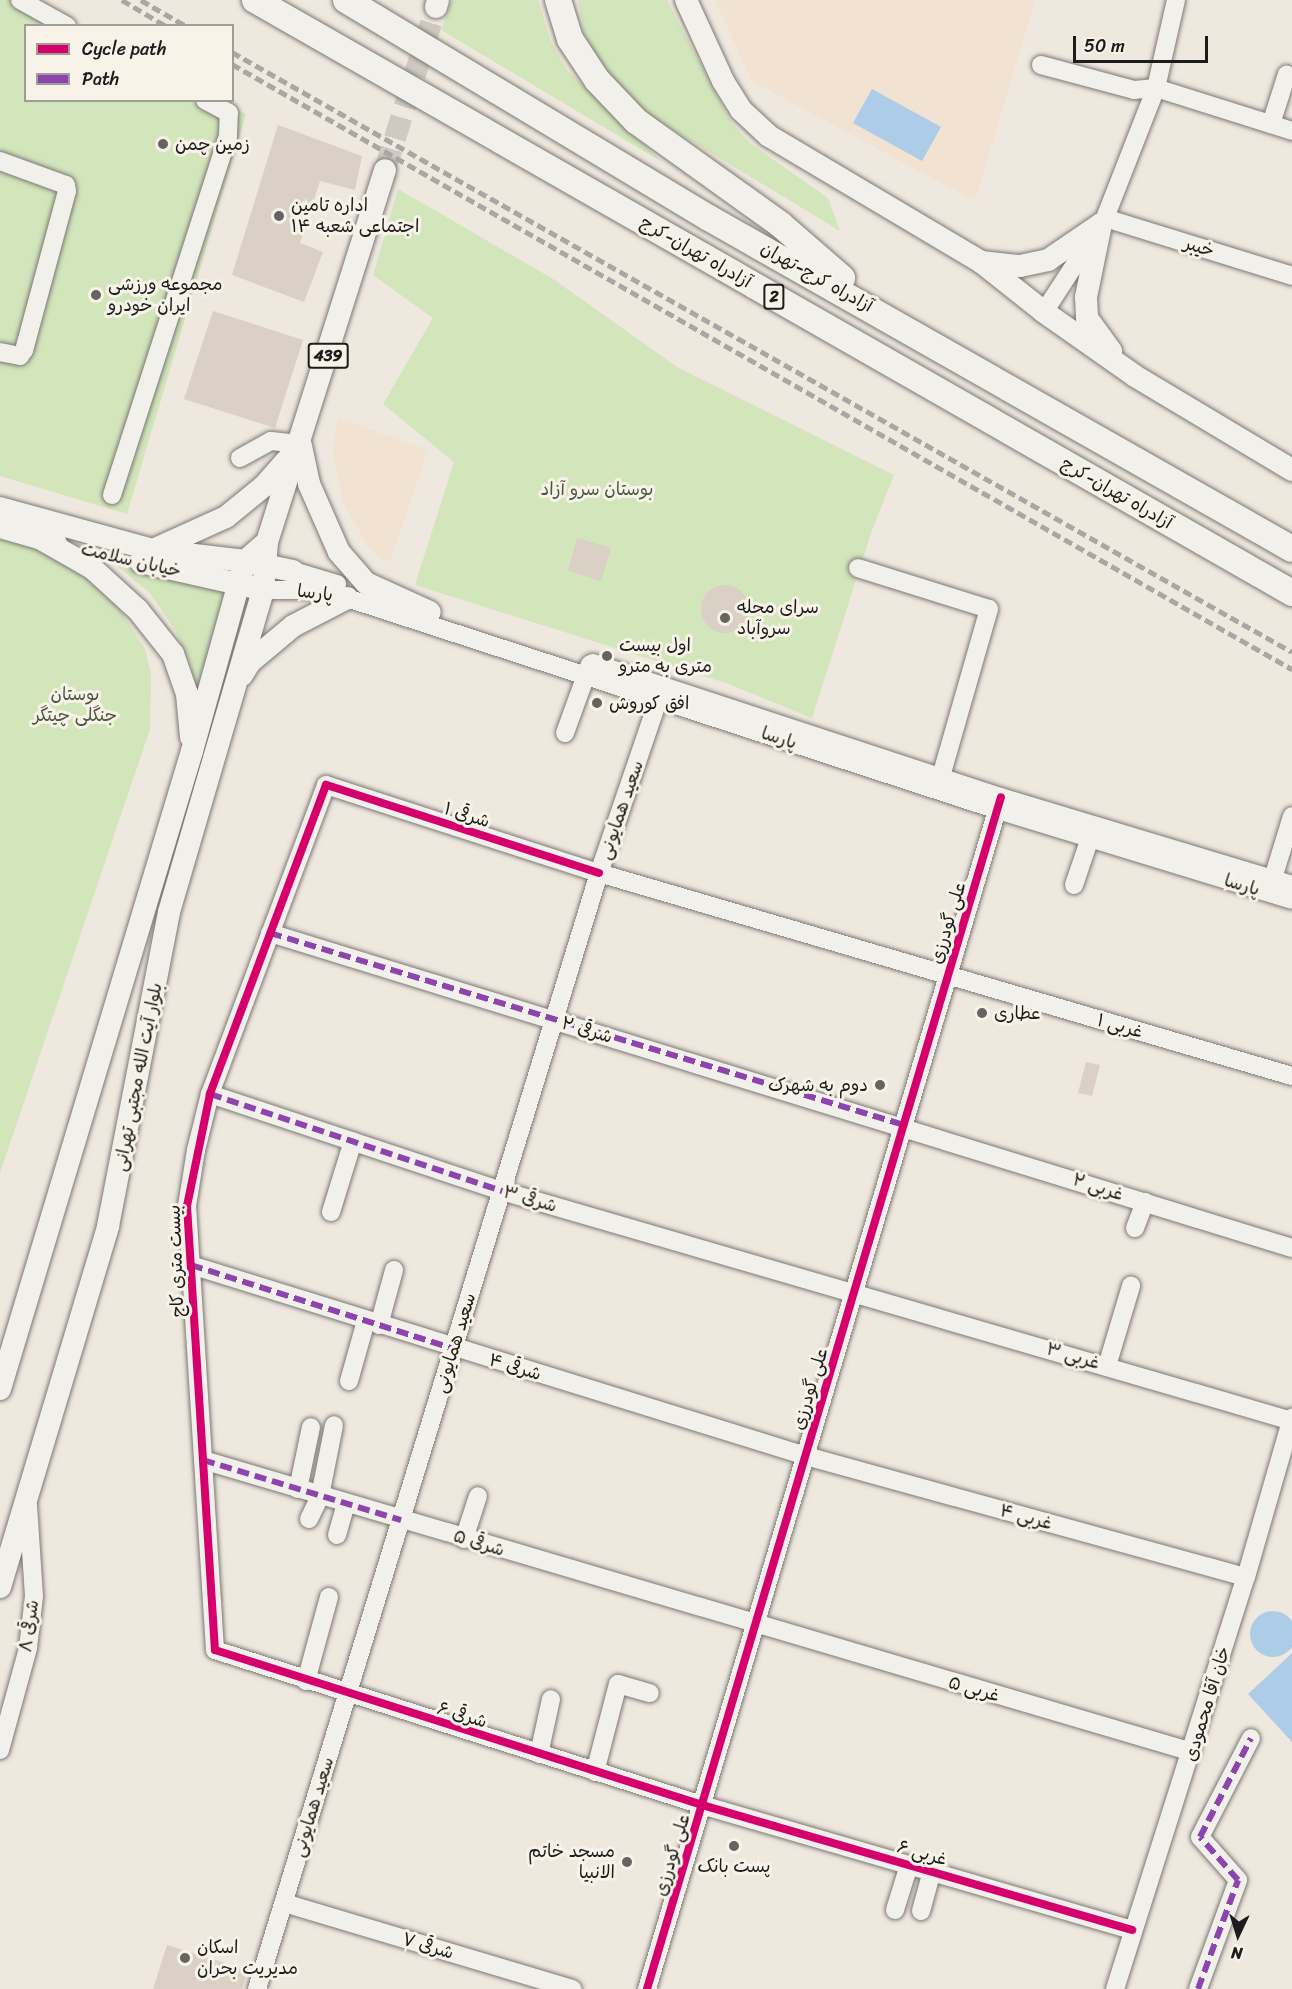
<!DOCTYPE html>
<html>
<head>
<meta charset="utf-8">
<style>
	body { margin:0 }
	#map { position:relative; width:1292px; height:1989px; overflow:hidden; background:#efe8df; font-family:Sriracha,"Playpen Sans Arabic",sans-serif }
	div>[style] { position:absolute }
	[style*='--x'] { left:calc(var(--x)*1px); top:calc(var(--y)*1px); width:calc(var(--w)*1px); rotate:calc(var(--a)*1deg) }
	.built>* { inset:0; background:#f1e2d1 }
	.green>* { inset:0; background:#d2e5bb }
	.water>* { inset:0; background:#accce7 }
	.round { border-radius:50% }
	.building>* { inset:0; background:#dad0c5 }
	.major-tunnel>* { height:22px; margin-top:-11px; transform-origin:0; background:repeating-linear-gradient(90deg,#cfc9c2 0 22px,transparent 0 33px) }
	.roads { filter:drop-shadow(0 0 2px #7b7874) drop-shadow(0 0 2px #7b7874) }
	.minor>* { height:18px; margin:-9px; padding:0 9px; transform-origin:9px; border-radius:9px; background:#f2f0eb }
	.major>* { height:22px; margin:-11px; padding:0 11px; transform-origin:11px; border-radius:11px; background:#f2f0eb }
	.highway>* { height:26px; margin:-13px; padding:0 13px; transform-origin:13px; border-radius:13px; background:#f2f0eb }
	.rail>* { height:4.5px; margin-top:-2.25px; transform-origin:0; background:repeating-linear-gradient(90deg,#a8a7a4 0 9px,transparent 0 13.5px) }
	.quiet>* { height:6px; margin-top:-3px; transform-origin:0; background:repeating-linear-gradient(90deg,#8e44ad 0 12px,transparent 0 18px) }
	.cycleway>* { height:8px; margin:-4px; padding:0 4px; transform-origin:4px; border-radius:4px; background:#d6006c }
	.dots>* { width:16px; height:16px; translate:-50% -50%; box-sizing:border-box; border:3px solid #f7f3e8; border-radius:50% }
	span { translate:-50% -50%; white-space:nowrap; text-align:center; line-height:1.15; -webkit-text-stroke:6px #f7f3e8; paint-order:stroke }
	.shield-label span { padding:2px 4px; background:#f7f3e8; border:2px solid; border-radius:4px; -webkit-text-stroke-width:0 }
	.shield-label { font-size:16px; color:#1c1c1c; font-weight:700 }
	.poi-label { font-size:18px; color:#1c1c1c }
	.left { translate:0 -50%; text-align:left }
	.right { translate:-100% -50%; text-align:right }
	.street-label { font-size:18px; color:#1c1c1c }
	.park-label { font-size:18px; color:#4b5743 }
	.legend { position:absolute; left:24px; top:24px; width:210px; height:78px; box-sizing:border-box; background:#f7f3e8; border:2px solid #9f9d96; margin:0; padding:8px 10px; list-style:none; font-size:18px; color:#1c1c1c }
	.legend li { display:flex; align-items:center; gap:12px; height:30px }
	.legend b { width:30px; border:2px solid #9f9d96 }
	.north { position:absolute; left:1208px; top:1905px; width:60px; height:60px; -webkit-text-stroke:4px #f7f3e8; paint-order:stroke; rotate:184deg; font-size:16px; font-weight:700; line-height:24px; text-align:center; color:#1c1c1c }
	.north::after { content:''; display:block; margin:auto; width:21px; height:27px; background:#1c1c1c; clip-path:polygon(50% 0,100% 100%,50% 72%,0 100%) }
	.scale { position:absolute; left:1073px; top:36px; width:135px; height:27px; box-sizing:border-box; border:3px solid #1c1c1c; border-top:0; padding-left:8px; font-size:18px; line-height:21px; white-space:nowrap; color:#1c1c1c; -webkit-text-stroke:4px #f7f3e8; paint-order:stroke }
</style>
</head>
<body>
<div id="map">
	<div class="built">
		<div style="clip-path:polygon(715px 0,1035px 0,975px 201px,752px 81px)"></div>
		<div style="clip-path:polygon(338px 418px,428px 450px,390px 561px,381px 560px,367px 545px,343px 502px,333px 451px)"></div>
	</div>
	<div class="green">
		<div style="clip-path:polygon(0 0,30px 0,79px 25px,26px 26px,26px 100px,221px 101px,246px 114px,127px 514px,0 476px)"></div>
		<div style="clip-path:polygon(452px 0,538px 0,551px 42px,567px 70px,662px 162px,441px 30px)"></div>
		<div style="clip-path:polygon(578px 0,667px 0,731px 122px,750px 143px,828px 198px,840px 231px,630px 104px,588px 52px)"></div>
		<div style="clip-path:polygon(398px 189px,553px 279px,677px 367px,894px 475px,871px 533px,812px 718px,726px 683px,415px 585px,454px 462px,383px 404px,433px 318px,373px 275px)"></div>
		<div style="clip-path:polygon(0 536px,44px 548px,113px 599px,145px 649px,151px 674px,150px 729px,0 1173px)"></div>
		<div style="clip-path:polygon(106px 557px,224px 592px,195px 706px,192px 667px,175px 630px,150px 593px)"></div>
	</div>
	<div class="water">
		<div style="clip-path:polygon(872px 89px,941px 127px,922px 161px,853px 123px)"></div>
		<div class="round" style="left:1250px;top:1611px;width:46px;height:46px"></div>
		<div style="clip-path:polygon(1292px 1653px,1292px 1742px,1248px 1694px)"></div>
	</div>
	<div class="building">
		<div style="clip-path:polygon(278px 125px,362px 156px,355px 190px,320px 181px,300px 243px,323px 252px,304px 302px,232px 275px)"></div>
		<div style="clip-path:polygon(213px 311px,303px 340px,275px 428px,184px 399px)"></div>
		<div style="clip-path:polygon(577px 538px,611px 548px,601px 581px,568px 571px)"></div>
		<div class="round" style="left:701px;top:585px;width:48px;height:48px"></div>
		<div style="clip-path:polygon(1086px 1062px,1100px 1065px,1092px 1096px,1078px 1093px)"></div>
		<div style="clip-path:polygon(167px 1945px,248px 1970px,242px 1989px,153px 1989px)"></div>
	</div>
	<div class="major-tunnel">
		<div style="--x:385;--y:170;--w:171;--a:-72.6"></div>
	</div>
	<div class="roads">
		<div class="minor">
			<div style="--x:20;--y:0;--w:54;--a:29"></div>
			<div style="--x:1041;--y:65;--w:96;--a:15"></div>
			<div style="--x:1134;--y:90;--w:22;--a:-5"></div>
			<div style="--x:1156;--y:88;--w:143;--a:17.5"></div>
			<div style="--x:1271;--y:124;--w:52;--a:-72.3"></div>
			<div style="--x:0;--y:161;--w:70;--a:20"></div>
			<div style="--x:66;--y:185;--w:6;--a:81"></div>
			<div style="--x:67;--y:191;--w:165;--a:105.1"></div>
			<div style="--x:24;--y:350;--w:7;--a:124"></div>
			<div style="--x:20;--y:356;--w:20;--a:-169"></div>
			<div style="--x:1105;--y:218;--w:196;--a:17.2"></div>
			<div style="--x:1044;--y:312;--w:112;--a:-57"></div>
			<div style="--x:1105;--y:218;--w:140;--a:-68.6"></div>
			<div style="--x:1156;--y:88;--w:90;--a:-77.2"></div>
			<div style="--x:240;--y:458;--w:35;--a:-29"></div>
			<div style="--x:271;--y:441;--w:30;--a:6"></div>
			<div style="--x:112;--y:495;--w:377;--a:-72.1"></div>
			<div style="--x:228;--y:136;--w:23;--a:-88"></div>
			<div style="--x:229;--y:113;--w:27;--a:-152"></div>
			<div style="--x:858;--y:568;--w:137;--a:17.4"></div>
			<div style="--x:989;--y:609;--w:185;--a:106"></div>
			<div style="--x:293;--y:571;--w:46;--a:16.5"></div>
			<div style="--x:263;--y:590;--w:53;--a:0"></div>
			<div style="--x:316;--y:590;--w:32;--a:14"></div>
			<div style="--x:347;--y:598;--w:685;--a:18.04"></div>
			<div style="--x:998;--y:810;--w:307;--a:17"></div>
			<div style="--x:593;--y:663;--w:429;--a:18.2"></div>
			<div style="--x:1001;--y:797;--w:304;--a:16.8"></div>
			<div style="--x:565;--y:733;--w:73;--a:-70.1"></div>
			<div style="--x:1074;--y:885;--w:50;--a:-71.2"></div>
			<div style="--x:1270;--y:888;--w:75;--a:-73"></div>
			<div style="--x:270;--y:933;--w:1069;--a:17.13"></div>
			<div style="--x:210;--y:1094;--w:308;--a:18.4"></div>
			<div style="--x:502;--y:1191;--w:823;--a:16.23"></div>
			<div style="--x:331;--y:1212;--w:74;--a:-72.8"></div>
			<div style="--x:1135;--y:1228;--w:28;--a:-69"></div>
			<div style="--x:191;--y:1265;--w:644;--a:17.25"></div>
			<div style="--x:806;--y:1456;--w:456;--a:15.4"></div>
			<div style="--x:379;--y:1325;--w:57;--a:-74.7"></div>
			<div style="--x:1107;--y:1366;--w:84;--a:-73.3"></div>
			<div style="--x:349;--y:1381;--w:62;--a:-74.2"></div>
			<div style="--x:203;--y:1460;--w:1031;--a:16.45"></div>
			<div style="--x:298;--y:1489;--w:63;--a:-78.2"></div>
			<div style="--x:309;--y:1519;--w:25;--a:-64"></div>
			<div style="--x:320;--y:1496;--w:72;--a:-78.8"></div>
			<div style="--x:337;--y:1535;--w:33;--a:-74"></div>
			<div style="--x:464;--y:1539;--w:45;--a:-72"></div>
			<div style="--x:306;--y:1681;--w:87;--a:-74.7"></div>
			<div style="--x:0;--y:1750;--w:106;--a:-74.6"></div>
			<div style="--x:28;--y:1648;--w:52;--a:-83.4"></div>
			<div style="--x:34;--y:1596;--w:91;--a:-93.8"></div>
			<div style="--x:539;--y:1754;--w:56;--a:-77.7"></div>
			<div style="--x:595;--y:1772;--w:91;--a:-75.4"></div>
			<div style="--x:618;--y:1684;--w:33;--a:16"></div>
			<div style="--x:284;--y:1903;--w:301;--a:16.6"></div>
			<div style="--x:895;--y:1910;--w:47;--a:-72.7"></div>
			<div style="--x:921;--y:1911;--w:41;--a:-74.6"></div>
			<div style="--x:1132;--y:1930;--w:448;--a:-163.8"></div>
			<div style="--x:702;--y:1805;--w:511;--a:-162.35"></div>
			<div style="--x:215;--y:1650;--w:445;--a:-93.6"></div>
			<div style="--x:187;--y:1206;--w:57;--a:-80.9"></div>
			<div style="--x:196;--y:1150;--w:58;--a:-76"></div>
			<div style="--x:210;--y:1094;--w:330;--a:-69.4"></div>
			<div style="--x:326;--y:785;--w:287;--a:17.9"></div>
			<div style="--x:599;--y:873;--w:722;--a:16.33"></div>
			<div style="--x:257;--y:1989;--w:1167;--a:-72.96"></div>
			<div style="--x:599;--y:873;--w:198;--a:-71.1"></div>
			<div style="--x:647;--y:1989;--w:1243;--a:-73.46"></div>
			<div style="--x:1115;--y:1989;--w:432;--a:-72.4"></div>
			<div style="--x:1246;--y:1577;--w:166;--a:-73.9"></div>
			<div style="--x:1198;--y:1989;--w:116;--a:-69.8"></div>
			<div style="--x:1238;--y:1880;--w:57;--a:-131.5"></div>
			<div style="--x:1200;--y:1837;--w:111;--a:-62.7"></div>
		</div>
		<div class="major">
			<div style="--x:686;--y:0;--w:89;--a:65.4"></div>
			<div style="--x:723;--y:81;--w:34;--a:58"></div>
			<div style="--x:741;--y:110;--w:38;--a:43"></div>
			<div style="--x:769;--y:136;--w:247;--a:30.7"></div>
			<div style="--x:981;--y:262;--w:80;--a:38.4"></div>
			<div style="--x:1044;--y:312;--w:111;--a:35.1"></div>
			<div style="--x:1135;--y:376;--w:183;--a:30.9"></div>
			<div style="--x:436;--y:7;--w:7;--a:-74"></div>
			<div style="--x:1101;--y:224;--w:75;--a:101.6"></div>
			<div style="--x:1086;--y:297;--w:21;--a:87"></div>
			<div style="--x:1087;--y:318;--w:41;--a:54"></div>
			<div style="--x:981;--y:262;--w:39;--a:6"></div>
			<div style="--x:1020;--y:266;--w:29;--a:-12"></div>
			<div style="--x:1048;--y:260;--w:64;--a:-34.2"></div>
			<div style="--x:301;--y:446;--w:39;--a:78"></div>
			<div style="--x:309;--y:484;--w:74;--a:66.2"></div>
			<div style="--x:339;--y:552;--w:41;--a:48.9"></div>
			<div style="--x:366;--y:583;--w:70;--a:24.4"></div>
			<div style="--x:0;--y:508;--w:158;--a:15.4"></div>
			<div style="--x:152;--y:550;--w:94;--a:6.7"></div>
			<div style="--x:245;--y:561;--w:49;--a:11.8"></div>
			<div style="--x:0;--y:527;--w:58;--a:15.9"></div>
			<div style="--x:41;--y:539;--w:59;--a:29.6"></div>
			<div style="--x:92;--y:568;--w:62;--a:42.4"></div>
			<div style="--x:138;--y:610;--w:56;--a:51.5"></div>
			<div style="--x:173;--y:654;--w:42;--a:70.7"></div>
			<div style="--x:187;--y:694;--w:43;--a:84.7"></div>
			<div style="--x:153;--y:550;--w:80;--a:-24.3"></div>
			<div style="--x:226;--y:517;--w:49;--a:-39.2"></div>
			<div style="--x:264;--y:486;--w:45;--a:-48.6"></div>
			<div style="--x:141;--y:562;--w:114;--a:12.7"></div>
			<div style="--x:242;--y:675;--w:15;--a:-58"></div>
			<div style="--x:250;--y:662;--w:56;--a:-39.9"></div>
			<div style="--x:293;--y:626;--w:61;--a:-27.4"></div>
			<div style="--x:0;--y:1389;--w:666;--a:-73.25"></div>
			<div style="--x:192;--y:751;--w:197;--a:-74.4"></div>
			<div style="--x:245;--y:561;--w:29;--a:-41"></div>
			<div style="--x:0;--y:1587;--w:377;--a:-73.3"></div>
			<div style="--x:108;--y:1226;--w:320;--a:-79"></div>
			<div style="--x:169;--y:912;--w:335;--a:-73.7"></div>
			<div style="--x:263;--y:590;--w:48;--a:-85.2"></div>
			<div style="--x:267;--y:542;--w:390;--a:-72.4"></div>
		</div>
		<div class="highway">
			<div style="--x:255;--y:0;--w:1195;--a:29.76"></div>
			<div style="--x:346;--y:0;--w:423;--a:31"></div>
			<div style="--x:709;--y:218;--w:670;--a:29.59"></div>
			<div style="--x:558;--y:0;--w:41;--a:72.9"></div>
			<div style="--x:570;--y:39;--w:49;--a:56.6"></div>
			<div style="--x:597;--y:80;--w:57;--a:46.4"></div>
			<div style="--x:636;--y:121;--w:178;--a:35.6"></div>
			<div style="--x:781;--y:225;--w:81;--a:41"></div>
		</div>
	</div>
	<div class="rail">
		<div style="--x:122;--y:0;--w:51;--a:30.6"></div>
		<div style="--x:141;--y:0;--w:52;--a:30"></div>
		<div style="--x:232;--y:52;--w:1218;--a:29.51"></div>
		<div style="--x:232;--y:64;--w:1221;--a:29.72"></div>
	</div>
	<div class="quiet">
		<div style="--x:270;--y:933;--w:662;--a:16.85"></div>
		<div style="--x:210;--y:1094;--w:308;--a:18.4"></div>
		<div style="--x:191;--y:1265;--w:276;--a:17.7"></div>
		<div style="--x:203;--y:1460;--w:207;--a:16.9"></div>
		<div style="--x:1198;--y:1989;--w:116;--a:-69.8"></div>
		<div style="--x:1238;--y:1880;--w:57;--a:-131.5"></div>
		<div style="--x:1200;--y:1837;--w:111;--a:-62.7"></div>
	</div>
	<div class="cycleway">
		<div style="--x:599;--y:873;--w:287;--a:-162.1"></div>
		<div style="--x:326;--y:785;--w:330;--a:110.6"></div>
		<div style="--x:210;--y:1094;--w:114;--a:101.6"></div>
		<div style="--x:187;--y:1206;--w:445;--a:86.4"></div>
		<div style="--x:215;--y:1650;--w:511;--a:17.65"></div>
		<div style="--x:702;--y:1805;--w:448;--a:16.2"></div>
		<div style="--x:647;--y:1989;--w:1243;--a:-73.46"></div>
	</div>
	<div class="dots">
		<div style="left:163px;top:144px;background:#666360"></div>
		<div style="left:279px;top:216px;background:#666360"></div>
		<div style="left:96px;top:295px;background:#666360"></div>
		<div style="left:725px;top:618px;background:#666360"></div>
		<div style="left:607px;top:656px;background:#666360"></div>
		<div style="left:597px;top:703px;background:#666360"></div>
		<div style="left:982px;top:1013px;background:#666360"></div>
		<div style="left:880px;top:1085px;background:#666360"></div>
		<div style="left:734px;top:1846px;background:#666360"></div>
		<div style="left:627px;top:1862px;background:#666360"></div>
		<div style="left:185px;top:1958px;background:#666360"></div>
	</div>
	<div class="shield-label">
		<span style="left:774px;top:297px">2</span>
		<span style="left:328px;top:356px">439</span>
	</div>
	<div class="poi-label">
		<span class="left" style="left:175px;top:144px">زمین چمن</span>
		<span class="left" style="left:291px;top:216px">اداره تامین<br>اجتماعی شعبه ۱۴</span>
		<span class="left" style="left:108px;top:295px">مجموعه ورزشی<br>ایران خودرو</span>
		<span class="left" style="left:737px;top:618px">سرای محله<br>سروآباد</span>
		<span class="left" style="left:619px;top:656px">اول بیست<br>متری به مترو</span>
		<span class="left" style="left:609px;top:703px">افق کوروش</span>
		<span class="left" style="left:994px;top:1013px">عطاری</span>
		<span class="right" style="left:868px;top:1085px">دوم به شهرک</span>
		<span class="right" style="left:615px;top:1862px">مسجد خاتم<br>الانبیا</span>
		<span style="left:734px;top:1866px">پست بانک</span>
		<span class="left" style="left:197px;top:1958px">اسکان<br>مدیریت بحران</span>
	</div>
	<div class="street-label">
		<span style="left:1199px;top:247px;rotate:17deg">خیبر</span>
		<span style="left:696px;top:252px;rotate:30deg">آزادراه تهران-کرج</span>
		<span style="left:817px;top:277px;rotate:29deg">آزادراه کرج-تهران</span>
		<span style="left:1117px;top:493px;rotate:30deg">آزادراه تهران-کرج</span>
		<span style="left:131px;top:560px;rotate:13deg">خیابان سلامت</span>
		<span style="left:315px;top:593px;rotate:7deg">پارسا</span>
		<span style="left:779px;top:738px;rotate:18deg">پارسا</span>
		<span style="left:621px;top:810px;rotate:-71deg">سعید همایونی</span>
		<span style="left:467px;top:815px;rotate:18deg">۱ شرقی</span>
		<span style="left:1242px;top:885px;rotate:17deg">پارسا</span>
		<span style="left:948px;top:923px;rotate:-73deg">علی گودرزی</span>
		<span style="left:1120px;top:1026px;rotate:16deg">۱ غربی</span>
		<span style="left:587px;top:1030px;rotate:17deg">۲ شرقی</span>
		<span style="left:138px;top:1077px;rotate:-79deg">بلوار آیت الله مجتبی تهرانی</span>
		<span style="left:1098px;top:1187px;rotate:18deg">۲ غربی</span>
		<span style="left:530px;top:1199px;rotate:16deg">۳ شرقی</span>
		<span style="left:176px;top:1261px;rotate:-92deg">بیست متری کاج</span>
		<span style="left:455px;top:1343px;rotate:-73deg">سعید همایونی</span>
		<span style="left:1073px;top:1356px;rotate:16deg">۳ غربی</span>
		<span style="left:515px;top:1367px;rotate:17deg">۴ شرقی</span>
		<span style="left:810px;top:1389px;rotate:-73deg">علی گودرزی</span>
		<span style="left:1026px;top:1517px;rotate:15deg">۴ غربی</span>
		<span style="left:479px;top:1543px;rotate:17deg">۵ شرقی</span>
		<span style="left:29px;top:1626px;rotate:-82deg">۸ شرقی</span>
		<span style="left:974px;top:1689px;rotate:16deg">۵ غربی</span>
		<span style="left:1207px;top:1704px;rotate:-73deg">خان آقا محمودی</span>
		<span style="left:462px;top:1715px;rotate:17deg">۶ شرقی</span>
		<span style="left:313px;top:1807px;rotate:-73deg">سعید همایونی</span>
		<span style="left:922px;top:1853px;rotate:16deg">۶ غربی</span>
		<span style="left:672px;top:1855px;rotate:-73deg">علی گودرزی</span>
		<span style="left:428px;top:1946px;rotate:17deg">۷ شرقی</span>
	</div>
	<div class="park-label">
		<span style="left:597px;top:489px">بوستان سرو آزاد</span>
		<span style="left:75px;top:705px">بوستان<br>جنگلی چیتگر</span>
	</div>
	<ul class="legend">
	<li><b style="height:8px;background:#d6006c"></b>Cycle path</li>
	<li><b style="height:8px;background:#8e44ad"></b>Path</li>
	</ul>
	<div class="north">N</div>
	<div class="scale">50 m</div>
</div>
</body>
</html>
